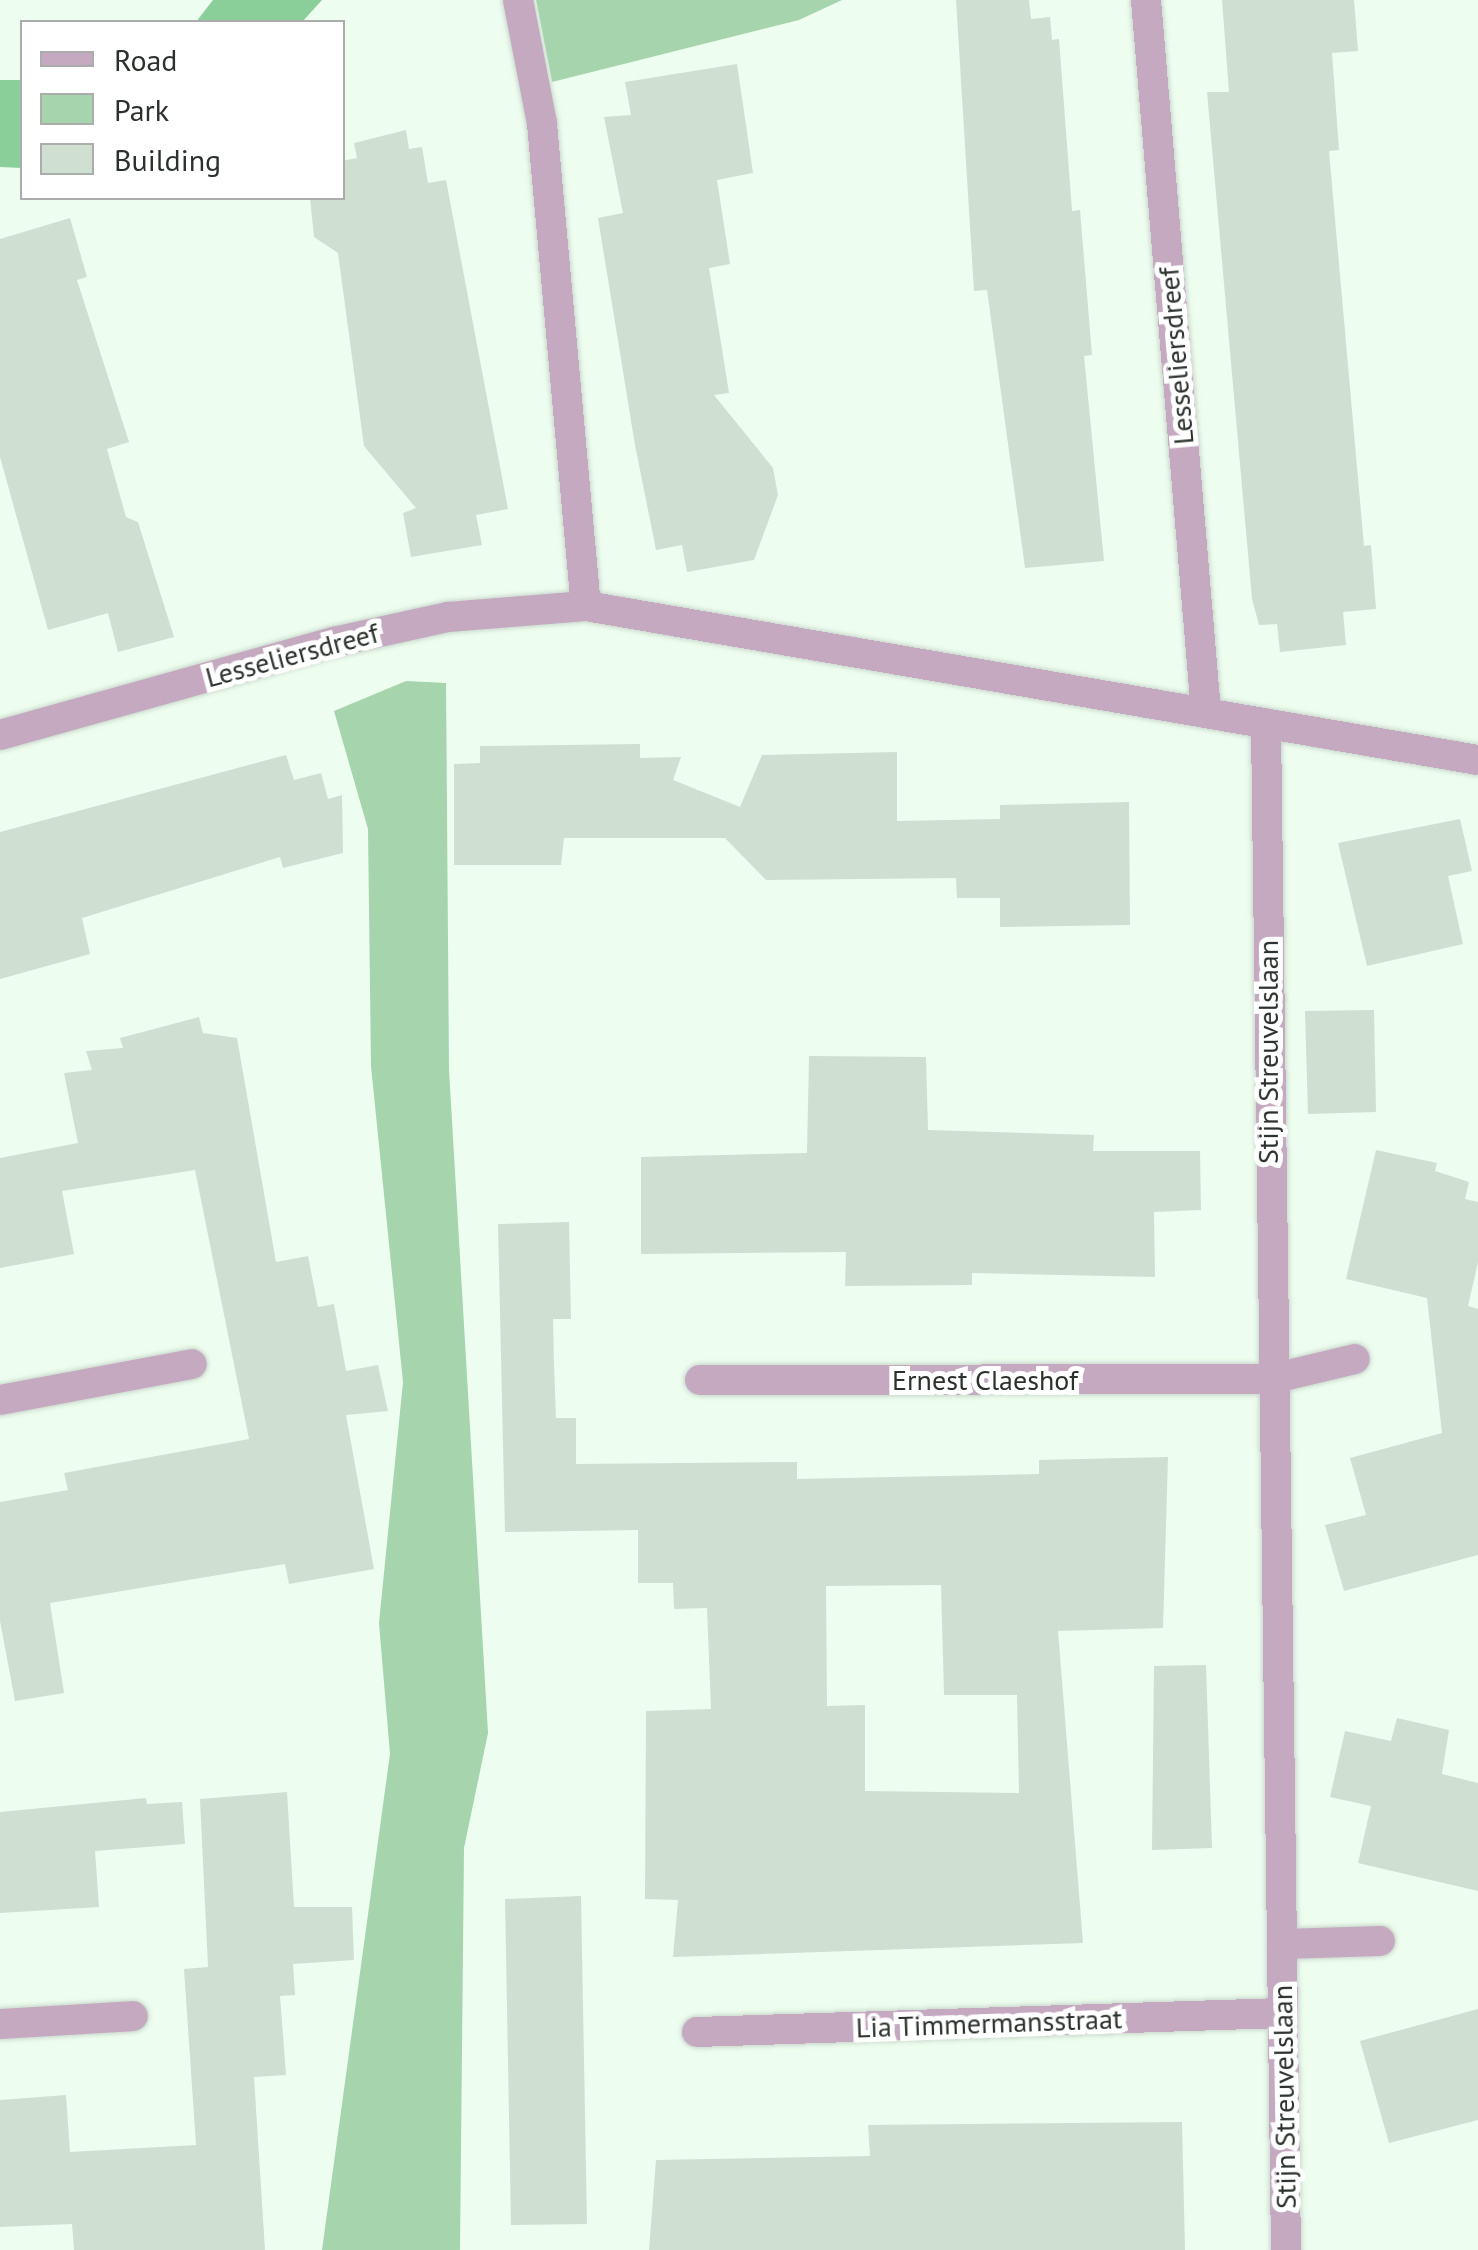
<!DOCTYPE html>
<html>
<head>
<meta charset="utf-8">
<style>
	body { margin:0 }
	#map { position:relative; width:1478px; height:2250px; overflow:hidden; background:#edfdef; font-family:"PT Sans",sans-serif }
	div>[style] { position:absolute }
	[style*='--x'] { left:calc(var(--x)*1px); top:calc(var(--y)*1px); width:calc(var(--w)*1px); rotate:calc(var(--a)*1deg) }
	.green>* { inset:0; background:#a5d4ad }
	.water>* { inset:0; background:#8ace99 }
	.building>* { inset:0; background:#cfdfd2 }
	.roads { filter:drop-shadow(0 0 2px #cad8cc) drop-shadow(0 0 2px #cad8cc) }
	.minor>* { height:30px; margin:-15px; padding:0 15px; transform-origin:15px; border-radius:15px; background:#c4a9c1 }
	span { translate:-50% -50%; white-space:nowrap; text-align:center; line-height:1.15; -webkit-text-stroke:10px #fff; paint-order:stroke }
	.street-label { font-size:28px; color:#2b312c }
	.legend { position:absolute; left:20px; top:20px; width:325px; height:180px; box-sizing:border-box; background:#fff; border:2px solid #aaadab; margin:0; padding:12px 18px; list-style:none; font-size:30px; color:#2b312c }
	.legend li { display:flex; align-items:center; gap:20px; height:50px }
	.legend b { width:50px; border:2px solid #aaadab }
</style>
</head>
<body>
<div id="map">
	<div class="green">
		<div style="clip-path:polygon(536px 0,842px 0,799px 20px,552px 82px)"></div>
		<div style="clip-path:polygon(406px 681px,446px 683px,449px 1070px,488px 1733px,464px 1848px,460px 2250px,322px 2250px,390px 1754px,379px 1623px,403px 1382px,371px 1066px,368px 829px,334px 711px)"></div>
	</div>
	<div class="water">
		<div style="clip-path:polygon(213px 0,322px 0,302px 22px,196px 22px)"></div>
		<div style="clip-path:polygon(0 80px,22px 80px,22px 168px,0 167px)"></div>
	</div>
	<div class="building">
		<div style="clip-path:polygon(956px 0,1029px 0,1031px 19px,1050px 17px,1052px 40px,1059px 39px,1072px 211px,1080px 210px,1092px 355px,1084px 356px,1104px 561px,1025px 568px,987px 290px,974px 291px)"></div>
		<div style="clip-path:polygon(1222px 0,1354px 0,1358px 51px,1332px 53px,1339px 150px,1329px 151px,1364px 546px,1371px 545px,1376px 609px,1343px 612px,1346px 645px,1280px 652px,1277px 624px,1259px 625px,1252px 599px,1207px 92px,1229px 92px)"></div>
		<div style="clip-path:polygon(737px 64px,753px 173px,717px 180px,730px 264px,709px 268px,729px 393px,714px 395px,773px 468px,778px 495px,754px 560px,687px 572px,682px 545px,656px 550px,635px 445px,598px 218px,623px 213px,604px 117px,631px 115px,625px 82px)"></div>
		<div style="clip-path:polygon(406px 130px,409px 149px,422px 147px,428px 183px,446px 180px,508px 509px,476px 515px,482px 545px,411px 557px,403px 513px,416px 508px,364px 446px,338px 253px,314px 237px,310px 198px,342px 198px,342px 161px,357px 158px,354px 143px)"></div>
		<div style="clip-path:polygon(70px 218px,87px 277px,77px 280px,129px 442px,107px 449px,126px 517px,138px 522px,174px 637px,118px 652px,108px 613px,48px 630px,0 457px,0 239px)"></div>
		<div style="clip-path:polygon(640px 744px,640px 758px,681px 757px,673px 780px,740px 807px,762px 755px,897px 752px,897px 821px,1000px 819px,1000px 805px,1129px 802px,1130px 925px,1000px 927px,1000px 898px,957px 898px,956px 878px,766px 880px,725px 838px,564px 838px,561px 865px,454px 865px,454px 764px,480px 763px,480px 746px)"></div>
		<div style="clip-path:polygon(286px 755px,294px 780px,321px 773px,328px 799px,342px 795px,343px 853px,283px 868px,280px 857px,82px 918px,90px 954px,0 979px,0 832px)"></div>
		<div style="clip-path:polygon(1460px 819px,1472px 871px,1448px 876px,1463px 944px,1367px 966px,1338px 843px)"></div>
		<div style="clip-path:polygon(1374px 1010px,1376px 1112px,1308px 1114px,1305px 1011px)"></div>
		<div style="clip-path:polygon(199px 1017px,203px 1033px,237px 1038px,276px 1262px,308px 1256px,318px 1307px,334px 1304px,346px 1371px,378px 1365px,388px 1411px,346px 1415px,374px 1569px,289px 1584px,285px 1564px,50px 1603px,64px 1693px,15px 1701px,0 1621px,0 1502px,68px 1490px,64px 1473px,249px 1439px,195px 1170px,62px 1191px,74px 1254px,0 1268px,0 1158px,78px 1143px,64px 1073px,92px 1070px,86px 1051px,123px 1048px,120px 1038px)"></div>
		<div style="clip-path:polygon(809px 1056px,926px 1057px,928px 1130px,1094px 1135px,1093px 1151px,1200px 1151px,1201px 1210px,1154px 1212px,1155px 1277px,972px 1273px,972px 1285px,845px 1286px,846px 1252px,641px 1254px,641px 1157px,807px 1153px)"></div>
		<div style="clip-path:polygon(1376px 1150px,1437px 1163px,1435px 1171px,1469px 1182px,1465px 1199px,1478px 1202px,1478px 1262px,1468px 1306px,1478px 1309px,1478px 1555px,1344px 1591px,1325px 1525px,1366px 1515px,1350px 1458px,1442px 1433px,1427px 1298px,1346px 1279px)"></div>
		<div style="clip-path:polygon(evenodd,569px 1222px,571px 1319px,553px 1319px,554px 1365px,556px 1418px,576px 1418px,576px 1464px,797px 1462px,797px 1479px,1039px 1474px,1039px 1460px,1168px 1457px,1163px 1628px,1058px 1631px,1083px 1943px,673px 1957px,678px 1900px,645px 1899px,646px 1711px,711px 1709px,707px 1608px,674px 1609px,673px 1583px,638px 1583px,638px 1530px,505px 1532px,498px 1224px,569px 1222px,941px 1585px,944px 1695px,1017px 1695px,1019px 1793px,865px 1791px,865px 1705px,827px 1706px,826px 1586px,941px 1585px)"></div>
		<div style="clip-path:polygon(1206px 1665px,1212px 1848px,1152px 1850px,1154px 1666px)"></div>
		<div style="clip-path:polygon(1397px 1718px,1449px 1730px,1442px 1774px,1478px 1783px,1478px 1891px,1358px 1863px,1371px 1806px,1330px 1797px,1345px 1731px,1391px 1741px)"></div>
		<div style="clip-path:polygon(287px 1792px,294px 1907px,352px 1907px,354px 1960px,293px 1964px,295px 1995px,280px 1996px,286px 2075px,254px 2077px,265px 2250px,74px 2250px,72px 2224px,0 2227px,0 2100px,66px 2095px,70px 2152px,196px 2145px,184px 1969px,208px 1967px,200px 1799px)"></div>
		<div style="clip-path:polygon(146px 1798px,147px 1804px,182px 1802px,185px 1844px,95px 1851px,99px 1907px,0 1913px,0 1812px)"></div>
		<div style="clip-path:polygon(581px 1896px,587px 2224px,511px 2225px,505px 1899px)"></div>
		<div style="clip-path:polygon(1478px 2009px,1478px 2120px,1389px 2143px,1360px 2041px)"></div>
		<div style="clip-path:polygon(1182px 2122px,1185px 2250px,649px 2250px,656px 2160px,870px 2156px,868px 2125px)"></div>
	</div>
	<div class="roads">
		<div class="minor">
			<div style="--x:518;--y:0;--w:126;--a:79"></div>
			<div style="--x:542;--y:124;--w:484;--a:84.8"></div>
			<div style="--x:1146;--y:0;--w:714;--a:85.18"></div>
			<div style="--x:1266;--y:725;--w:1525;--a:89.25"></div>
			<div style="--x:0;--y:735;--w:347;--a:-15.6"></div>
			<div style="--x:334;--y:642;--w:117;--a:-12.4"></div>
			<div style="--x:448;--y:617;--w:138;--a:-4.6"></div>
			<div style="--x:586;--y:606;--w:905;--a:9.8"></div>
			<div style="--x:700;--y:1380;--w:571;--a:-0.1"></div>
			<div style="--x:1271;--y:1379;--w:86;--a:-13.4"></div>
			<div style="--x:0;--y:1400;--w:195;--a:-10.6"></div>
			<div style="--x:1283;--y:1944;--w:97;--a:-1.8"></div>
			<div style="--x:0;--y:2024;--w:133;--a:-3.4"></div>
			<div style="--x:697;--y:2032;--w:584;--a:-1.86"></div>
		</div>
	</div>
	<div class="street-label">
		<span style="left:1176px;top:356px;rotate:-95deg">Lesseliersdreef</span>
		<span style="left:292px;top:655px;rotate:-15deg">Lesseliersdreef</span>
		<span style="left:1268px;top:1052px;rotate:-90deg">Stijn Streuvelslaan</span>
		<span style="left:985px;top:1380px">Ernest Claeshof</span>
		<span style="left:989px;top:2023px;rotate:-2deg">Lia Timmermansstraat</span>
		<span style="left:1284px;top:2097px;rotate:-91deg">Stijn Streuvelslaan</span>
	</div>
	<ul class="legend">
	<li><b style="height:12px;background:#c4a9c1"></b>Road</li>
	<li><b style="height:28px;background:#a5d4ad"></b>Park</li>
	<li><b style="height:28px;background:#cfdfd2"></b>Building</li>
	</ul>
</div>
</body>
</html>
